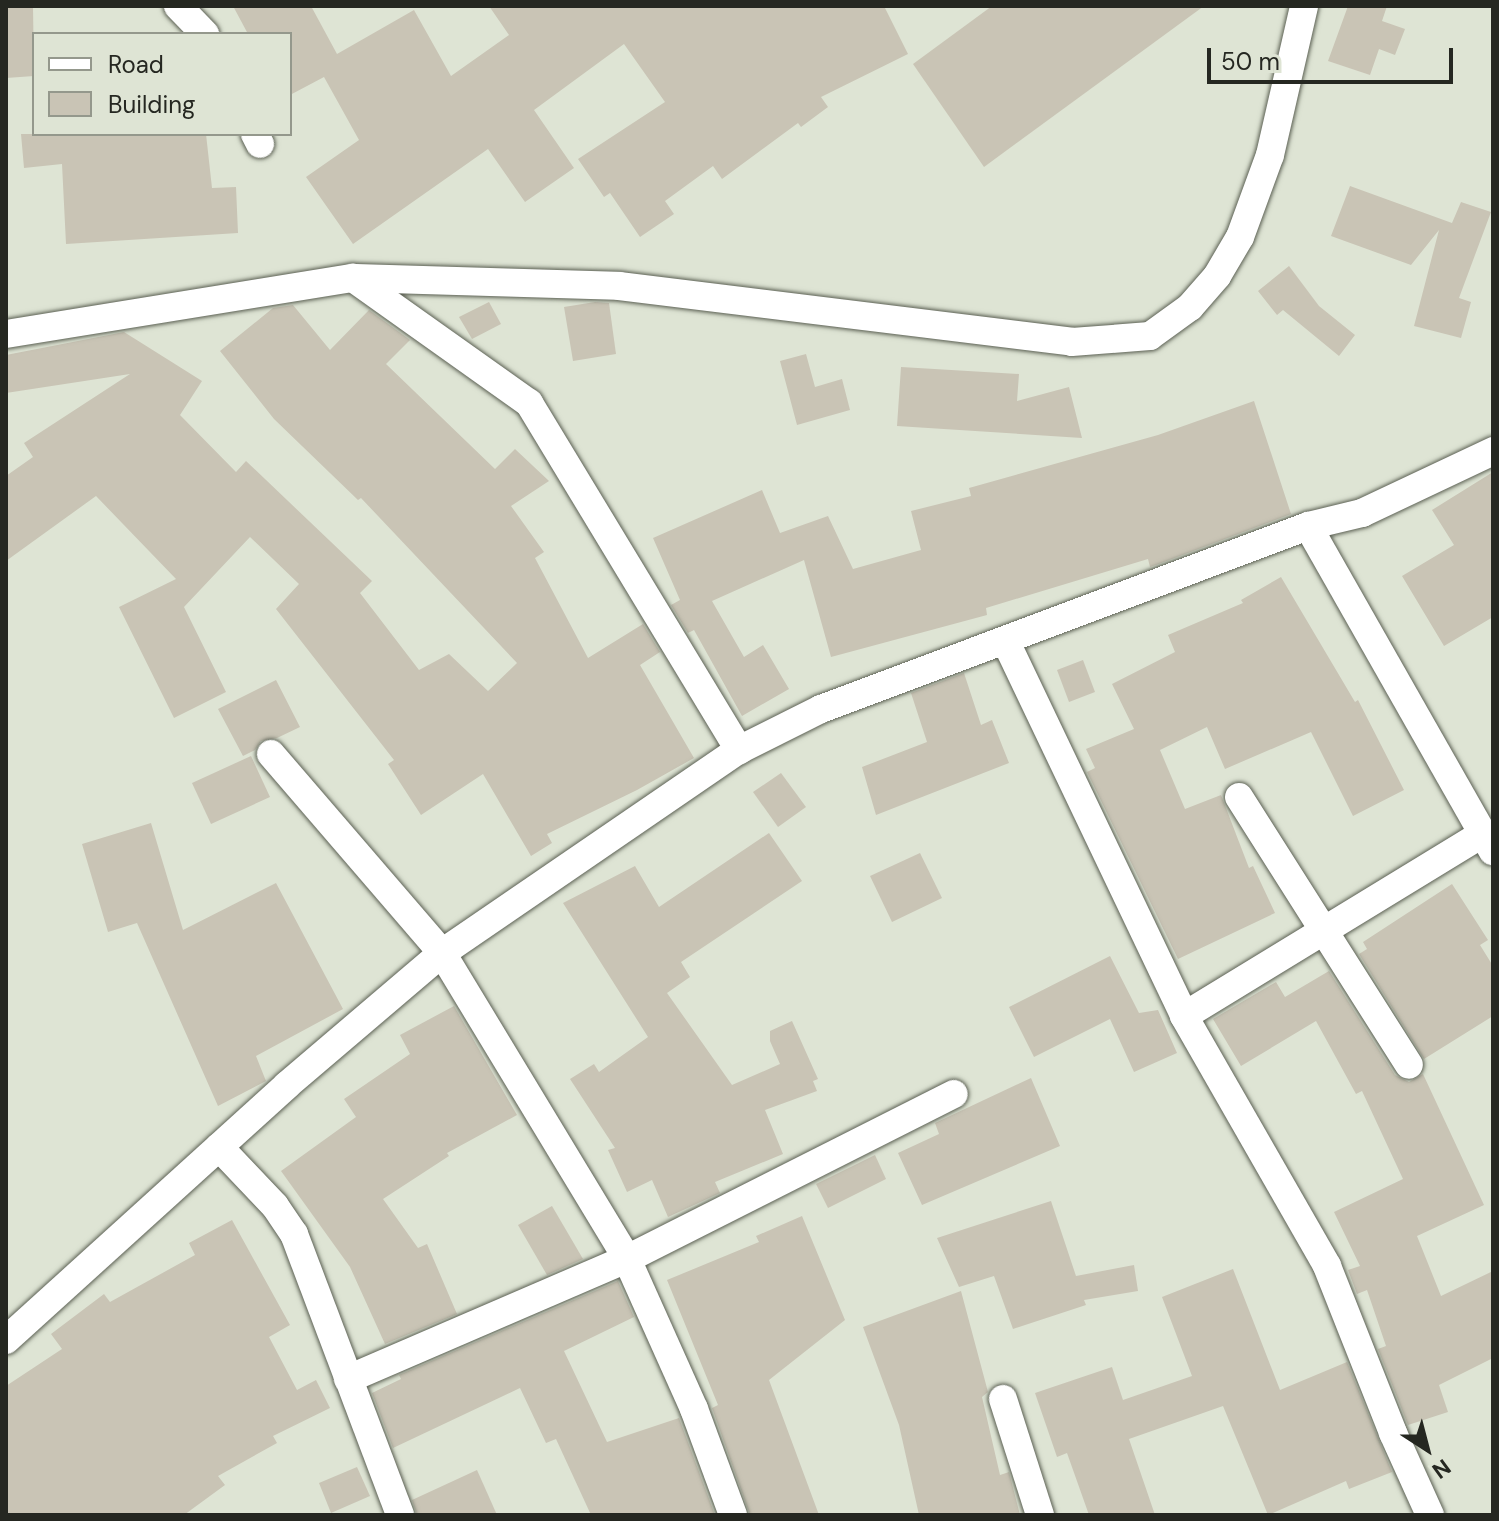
<!DOCTYPE html>
<html>
<head>
<meta charset="utf-8">
<style>
	body { margin:0 }
	#map { position:relative; width:1499px; height:1521px; overflow:hidden; background:#dee4d4; font-family:"DM Sans",sans-serif }
	div>[style] { position:absolute }
	[style*='--x'] { left:calc(var(--x)*1px); top:calc(var(--y)*1px); width:calc(var(--w)*1px); rotate:calc(var(--a)*1deg) }
	.building>* { inset:0; background:#c9c4b5 }
	.roads { filter:drop-shadow(0 0 2px #5b6053) drop-shadow(0 0 2px #5b6053) }
	.minor>* { height:28px; margin:-14px; padding:0 14px; transform-origin:14px; border-radius:14px; background:#fff }
	span { translate:-50% -50%; white-space:nowrap; text-align:center; line-height:1.15; -webkit-text-stroke:6px #dee4d4; paint-order:stroke }
	.frame { position:absolute; inset:0; border:8px solid #252721; pointer-events:none }
	.legend { position:absolute; left:32px; top:32px; width:260px; height:104px; box-sizing:border-box; background:#dee4d4; border:2px solid #94988c; margin:0; padding:10px 14px; list-style:none; font-size:24px; color:#252721 }
	.legend li { display:flex; align-items:center; gap:16px; height:40px }
	.legend b { width:40px; border:2px solid #94988c }
	.north { position:absolute; left:1387px; top:1409px; width:80px; height:80px; -webkit-text-stroke:6px #dee4d4; paint-order:stroke; rotate:144deg; font-size:22px; font-weight:700; line-height:32px; text-align:center; color:#252721 }
	.north::after { content:''; display:block; margin:auto; width:28px; height:36px; background:#252721; clip-path:polygon(50% 0,100% 100%,50% 72%,0 100%) }
	.scale { position:absolute; left:1207px; top:48px; width:246px; height:36px; box-sizing:border-box; border:4px solid #252721; border-top:0; padding-left:10px; font-size:24px; line-height:28px; white-space:nowrap; color:#252721; -webkit-text-stroke:6px #dee4d4; paint-order:stroke }
</style>
</head>
<body>
<div id="map">
	<div class="building">
		<div style="clip-path:polygon(6px 6px,33px 6px,34px 76px,6px 78px)"></div>
		<div style="clip-path:polygon(233px 6px,311px 6px,337px 54px,414px 10px,451px 76px,509px 35px,489px 6px,884px 6px,908px 54px,821px 97px,828px 107px,801px 127px,798px 123px,722px 179px,713px 166px,665px 201px,674px 214px,640px 237px,610px 193px,604px 197px,578px 159px,665px 102px,624px 44px,534px 110px,574px 168px,525px 202px,488px 149px,353px 244px,306px 177px,359px 140px,324px 77px,290px 95px,290px 34px,248px 34px)"></div>
		<div style="clip-path:polygon(992px 6px,1204px 6px,984px 167px,913px 64px)"></div>
		<div style="clip-path:polygon(1348px 6px,1387px 6px,1382px 21px,1405px 29px,1395px 55px,1379px 49px,1370px 75px,1328px 61px)"></div>
		<div style="clip-path:polygon(21px 134px,206px 134px,212px 188px,236px 187px,238px 233px,66px 244px,62px 164px,24px 168px)"></div>
		<div style="clip-path:polygon(1350px 186px,1452px 223px,1461px 202px,1491px 212px,1459px 298px,1471px 302px,1461px 338px,1414px 326px,1439px 230px,1411px 265px,1331px 236px)"></div>
		<div style="clip-path:polygon(1289px 266px,1319px 306px,1355px 335px,1339px 356px,1283px 310px,1277px 315px,1258px 291px)"></div>
		<div style="clip-path:polygon(489px 302px,501px 324px,472px 339px,459px 317px)"></div>
		<div style="clip-path:polygon(595px 302px,609px 303px,616px 354px,573px 361px,564px 307px)"></div>
		<div style="clip-path:polygon(293px 305px,330px 350px,369px 310px,410px 340px,386px 364px,495px 469px,515px 449px,549px 481px,511px 506px,544px 552px,535px 558px,588px 658px,643px 624px,660px 652px,640px 665px,694px 758px,637px 790px,547px 834px,552px 843px,531px 856px,483px 774px,421px 815px,388px 764px,394px 760px,276px 609px,299px 584px,250px 537px,184px 607px,226px 692px,174px 718px,119px 607px,176px 579px,96px 496px,6px 561px,6px 476px,33px 457px,24px 443px,130px 374px,6px 393px,6px 355px,124px 332px,202px 381px,180px 415px,236px 472px,246px 461px,372px 581px,360px 593px,419px 670px,449px 654px,488px 691px,517px 663px,361px 498px,358px 500px,274px 419px,220px 351px,273px 308px)"></div>
		<div style="clip-path:polygon(806px 354px,815px 387px,842px 379px,850px 410px,797px 425px,780px 361px)"></div>
		<div style="clip-path:polygon(901px 367px,1019px 374px,1017px 401px,1069px 387px,1082px 438px,897px 426px)"></div>
		<div style="clip-path:polygon(1254px 401px,1291px 514px,1156px 565px,1150px 567px,1148px 559px,986px 608px,987px 615px,831px 657px,804px 560px,712px 601px,744px 657px,763px 645px,789px 689px,742px 716px,694px 630px,688px 633px,671px 605px,680px 600px,653px 538px,762px 490px,780px 533px,828px 516px,853px 569px,921px 550px,911px 511px,971px 496px,969px 488px,1158px 435px)"></div>
		<div style="clip-path:polygon(1493px 472px,1493px 617px,1444px 646px,1402px 576px,1454px 545px,1432px 510px)"></div>
		<div style="clip-path:polygon(1281px 577px,1355px 702px,1358px 700px,1404px 790px,1353px 816px,1311px 732px,1225px 769px,1207px 727px,1160px 750px,1185px 809px,1221px 795px,1249px 868px,1253px 866px,1275px 913px,1178px 959px,1087px 772px,1095px 768px,1086px 749px,1134px 729px,1112px 684px,1175px 652px,1168px 635px,1243px 603px,1241px 600px)"></div>
		<div style="clip-path:polygon(1083px 660px,1095px 692px,1069px 702px,1057px 670px)"></div>
		<div style="clip-path:polygon(964px 673px,981px 725px,992px 720px,1009px 763px,876px 815px,862px 767px,927px 742px,911px 693px)"></div>
		<div style="clip-path:polygon(276px 680px,300px 727px,277px 738px,261px 741px,255px 750px,243px 756px,218px 709px)"></div>
		<div style="clip-path:polygon(251px 756px,270px 797px,211px 824px,192px 783px)"></div>
		<div style="clip-path:polygon(781px 773px,806px 807px,778px 827px,753px 792px)"></div>
		<div style="clip-path:polygon(151px 823px,183px 930px,276px 883px,343px 1009px,256px 1056px,266px 1081px,218px 1106px,137px 923px,108px 932px,82px 844px)"></div>
		<div style="clip-path:polygon(769px 833px,802px 881px,681px 962px,690px 977px,667px 993px,732px 1085px,780px 1064px,770px 1041px,770px 1031px,792px 1021px,818px 1079px,813px 1081px,817px 1091px,765px 1110px,783px 1154px,715px 1182px,720px 1193px,668px 1217px,652px 1180px,627px 1192px,608px 1150px,615px 1148px,570px 1079px,594px 1064px,599px 1072px,648px 1037px,563px 903px,635px 866px,659px 907px)"></div>
		<div style="clip-path:polygon(920px 853px,942px 898px,892px 922px,870px 876px)"></div>
		<div style="clip-path:polygon(1452px 884px,1488px 940px,1480px 945px,1493px 966px,1493px 1016px,1424px 1059px,1359px 954px,1367px 949px,1363px 942px)"></div>
		<div style="clip-path:polygon(1110px 956px,1139px 1013px,1158px 1010px,1177px 1053px,1134px 1072px,1110px 1019px,1034px 1057px,1009px 1007px)"></div>
		<div style="clip-path:polygon(1329px 971px,1395px 1075px,1409px 1082px,1423px 1074px,1484px 1205px,1417px 1236px,1441px 1296px,1493px 1271px,1493px 1358px,1439px 1385px,1448px 1412px,1408px 1425px,1378px 1349px,1386px 1346px,1367px 1290px,1357px 1294px,1348px 1270px,1360px 1266px,1334px 1212px,1403px 1179px,1362px 1091px,1356px 1094px,1316px 1021px,1241px 1066px,1213px 1019px,1276px 982px,1285px 997px)"></div>
		<div style="clip-path:polygon(454px 1006px,517px 1115px,447px 1153px,449px 1156px,383px 1199px,418px 1248px,427px 1244px,457px 1314px,385px 1344px,350px 1267px,281px 1171px,356px 1117px,344px 1099px,410px 1054px,400px 1035px)"></div>
		<div style="clip-path:polygon(1031px 1078px,1060px 1146px,922px 1205px,898px 1153px,939px 1134px,935px 1123px)"></div>
		<div style="clip-path:polygon(875px 1155px,886px 1179px,828px 1208px,816px 1184px)"></div>
		<div style="clip-path:polygon(1051px 1201px,1076px 1276px,1134px 1265px,1138px 1291px,1084px 1300px,1086px 1305px,1013px 1329px,994px 1276px,959px 1287px,937px 1238px)"></div>
		<div style="clip-path:polygon(552px 1206px,583px 1259px,547px 1275px,518px 1225px)"></div>
		<div style="clip-path:polygon(802px 1216px,845px 1320px,769px 1380px,819px 1515px,750px 1515px,712px 1408px,718px 1405px,667px 1280px,759px 1242px,756px 1236px)"></div>
		<div style="clip-path:polygon(232px 1220px,290px 1325px,269px 1337px,297px 1390px,316px 1380px,330px 1408px,273px 1436px,277px 1443px,218px 1476px,225px 1485px,184px 1515px,6px 1515px,6px 1386px,62px 1349px,51px 1334px,104px 1294px,110px 1302px,195px 1255px,189px 1243px)"></div>
		<div style="clip-path:polygon(1233px 1269px,1280px 1390px,1347px 1362px,1392px 1472px,1349px 1489px,1346px 1481px,1268px 1515px,1223px 1406px,1129px 1439px,1155px 1515px,1089px 1515px,1067px 1453px,1057px 1457px,1035px 1393px,1112px 1367px,1123px 1400px,1192px 1376px,1162px 1297px)"></div>
		<div style="clip-path:polygon(618px 1281px,634px 1317px,564px 1351px,607px 1442px,679px 1418px,715px 1515px,591px 1515px,556px 1439px,546px 1443px,520px 1388px,393px 1448px,372px 1393px,401px 1379px,399px 1375px)"></div>
		<div style="clip-path:polygon(961px 1291px,988px 1392px,982px 1397px,1000px 1475px,1009px 1472px,1020px 1515px,919px 1515px,899px 1425px,863px 1327px)"></div>
		<div style="clip-path:polygon(357px 1467px,370px 1496px,331px 1513px,319px 1483px)"></div>
		<div style="clip-path:polygon(477px 1470px,497px 1515px,417px 1515px,412px 1500px)"></div>
	</div>
	<div class="roads">
		<div class="minor">
			<div style="--x:178;--y:6;--w:39;--a:46"></div>
			<div style="--x:255;--y:134;--w:11;--a:63"></div>
			<div style="--x:353;--y:278;--w:216;--a:35.4"></div>
			<div style="--x:529;--y:403;--w:406;--a:58.8"></div>
			<div style="--x:6;--y:334;--w:351;--a:-9.2"></div>
			<div style="--x:353;--y:278;--w:266;--a:1.7"></div>
			<div style="--x:619;--y:286;--w:456;--a:7"></div>
			<div style="--x:1072;--y:342;--w:78;--a:-4.4"></div>
			<div style="--x:1150;--y:336;--w:49;--a:-35.9"></div>
			<div style="--x:1190;--y:307;--w:41;--a:-48.9"></div>
			<div style="--x:1217;--y:276;--w:45;--a:-59.5"></div>
			<div style="--x:1240;--y:237;--w:87;--a:-69.9"></div>
			<div style="--x:1270;--y:155;--w:153;--a:-77.1"></div>
			<div style="--x:1308;--y:526;--w:374;--a:60.4"></div>
			<div style="--x:1006;--y:642;--w:414;--a:64.5"></div>
			<div style="--x:1184;--y:1016;--w:288;--a:60.2"></div>
			<div style="--x:1327;--y:1266;--w:180;--a:68.4"></div>
			<div style="--x:1393;--y:1433;--w:90;--a:65.7"></div>
			<div style="--x:271;--y:754;--w:262;--a:49.3"></div>
			<div style="--x:442;--y:953;--w:358;--a:58.8"></div>
			<div style="--x:627;--y:1259;--w:164;--a:65.9"></div>
			<div style="--x:694;--y:1409;--w:113;--a:69.8"></div>
			<div style="--x:1239;--y:797;--w:317;--a:57.6"></div>
			<div style="--x:1184;--y:1016;--w:351;--a:-31.4"></div>
			<div style="--x:219;--y:1147;--w:81;--a:46.5"></div>
			<div style="--x:275;--y:1206;--w:34;--a:56"></div>
			<div style="--x:294;--y:1234;--w:300;--a:69.3"></div>
			<div style="--x:6;--y:1340;--w:379;--a:-42.2"></div>
			<div style="--x:287;--y:1085;--w:204;--a:-40.4"></div>
			<div style="--x:442;--y:953;--w:360;--a:-34.4"></div>
			<div style="--x:739;--y:750;--w:92;--a:-26.6"></div>
			<div style="--x:821;--y:709;--w:520;--a:-20.59"></div>
			<div style="--x:1308;--y:526;--w:56;--a:-13.5"></div>
			<div style="--x:1362;--y:513;--w:145;--a:-25.3"></div>
			<div style="--x:348;--y:1379;--w:304;--a:-23.3"></div>
			<div style="--x:627;--y:1259;--w:366;--a:-26.8"></div>
			<div style="--x:1003;--y:1399;--w:122;--a:72.3"></div>
		</div>
	</div>
	<div class="frame"></div>
	<ul class="legend">
	<li><b style="height:10px;background:#fff"></b>Road</li>
	<li><b style="height:22px;background:#c9c4b5"></b>Building</li>
	</ul>
	<div class="north">N</div>
	<div class="scale">50 m</div>
</div>
</body>
</html>
